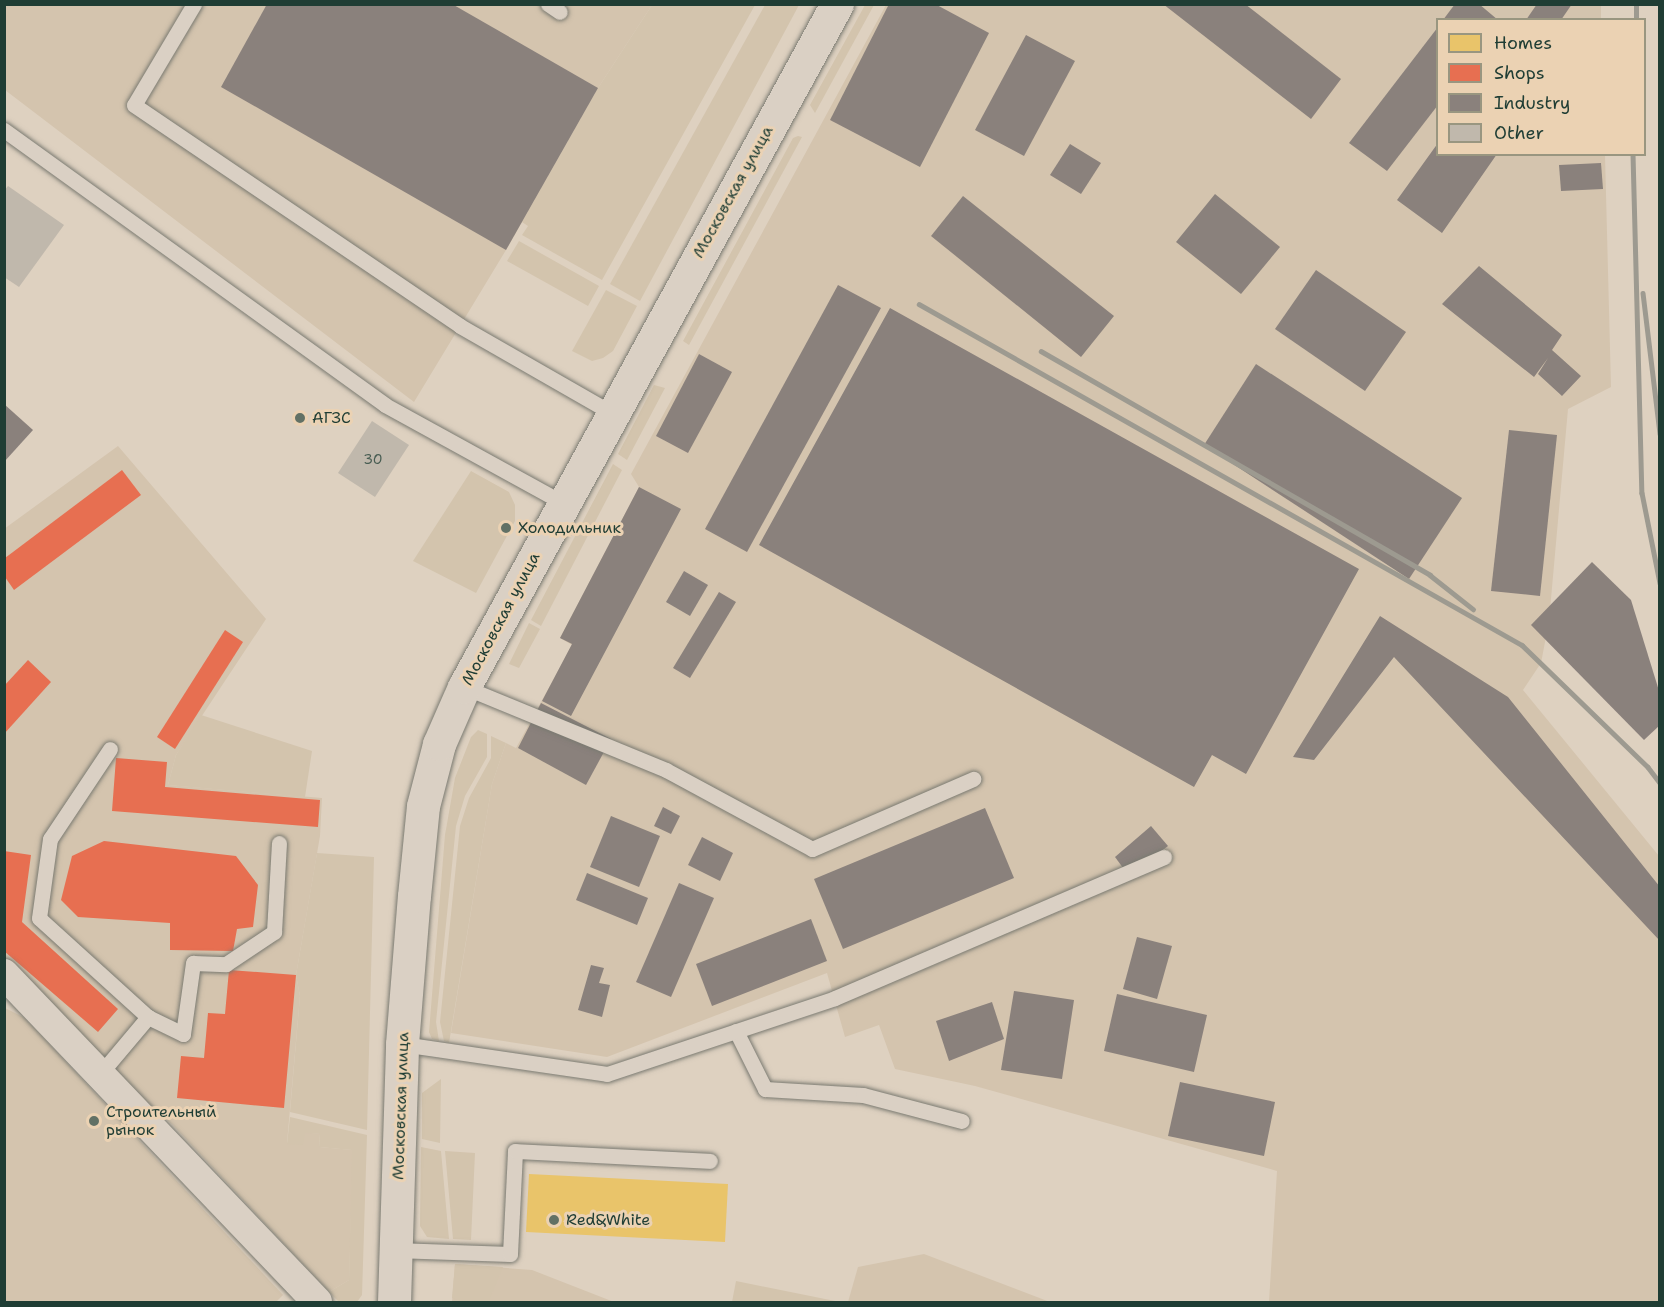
<!DOCTYPE html>
<html>
<head>
<meta charset="utf-8">
<style>
	body { margin:0 }
	#map { position:relative; width:1664px; height:1307px; overflow:hidden; background:#ded1c0; font-family:"Shantell Sans",sans-serif }
	div>[style] { position:absolute }
	[style*='--x'] { left:calc(var(--x)*1px); top:calc(var(--y)*1px); width:calc(var(--w)*1px); rotate:calc(var(--a)*1deg) }
	.built>* { inset:0; background:#d4c4ae }
	.green>* { inset:0; background:#d3c4ad }
	.homes>* { inset:0; background:#e9c46a }
	.shops>* { inset:0; background:#e76f51 }
	.industry>* { inset:0; background:#8a817c }
	.building>* { inset:0; background:#c0b8ac }
	.roads { filter:drop-shadow(0 0 2px #7a7a71) drop-shadow(0 0 2px #7a7a71) }
	.service>* { height:15px; margin:-7.5px; padding:0 7.5px; transform-origin:7.5px; border-radius:7.5px; background:#dad0c4 }
	.minor>* { height:30px; margin:-15px; padding:0 15px; transform-origin:15px; border-radius:15px; background:#dad0c4 }
	.secondary>* { height:33px; margin:-16.5px; padding:0 16.5px; transform-origin:16.5px; border-radius:16.5px; background:#dad0c4 }
	.rail>* { height:4.5px; margin:-2.25px; padding:0 2.25px; transform-origin:2.25px; border-radius:2.25px; background:#9d9a90 }
	.dots>* { width:16px; height:16px; translate:-50% -50%; box-sizing:border-box; border:3px solid #ebd2b3; border-radius:50% }
	span { translate:-50% -50%; white-space:nowrap; text-align:center; line-height:1.15; -webkit-text-stroke:6px #ebd2b3; paint-order:stroke }
	.number-label { font-size:14px; color:#475c52 }
	.number-label span { -webkit-text-stroke-width:0 }
	.street-label { font-size:16px; color:#1f3d34 }
	.poi-label { font-size:16px; color:#1f3d34 }
	.left { translate:0 -50%; text-align:left }
	.frame { position:absolute; inset:0; border:6px solid #1f3d34; pointer-events:none }
	.legend { position:absolute; left:1436px; top:18px; width:210px; height:138px; box-sizing:border-box; background:#ebd2b3; border:2px solid #999680; margin:0; padding:8px 10px; list-style:none; font-size:18px; color:#1f3d34 }
	.legend li { display:flex; align-items:center; gap:12px; height:30px }
	.legend b { width:30px; border:2px solid #999680 }
</style>
</head>
<body>
<div id="map">
	<div class="built">
		<div style="clip-path:polygon(4px 5px,652px 5px,598px 88px,506px 250px,414px 402px,5px 90px)"></div>
		<div style="clip-path:polygon(886px 5px,1601px 5px,1601px 19px,1438px 20px,1438px 154px,1605px 155px,1611px 387px,1568px 409px,1549px 621px,1541px 663px,1523px 690px,1659px 856px,1659px 1302px,1269px 1302px,1277px 1171px,975px 1086px,895px 1069px,879px 1025px,845px 1037px,827px 973px,607px 1057px,451px 1033px,492px 784px,506px 743px,516px 748px,572px 645px,560px 638px,639px 487px,631px 474px)"></div>
		<div style="clip-path:polygon(118px 446px,266px 619px,176px 755px,168px 785px,322px 798px,320px 836px,296px 975px,300px 996px,287px 1143px,304px 1132px,320px 1134px,319px 1147px,353px 1150px,349px 1280px,329px 1292px,173px 1125px,128px 1087px,5px 960px,4px 529px)"></div>
		<div style="clip-path:polygon(5px 1008px,25px 1018px,283px 1295px,276px 1302px,5px 1302px)"></div>
		<div style="clip-path:polygon(924px 1254px,1050px 1302px,848px 1302px,858px 1267px)"></div>
		<div style="clip-path:polygon(455px 1264px,532px 1270px,614px 1302px,452px 1302px)"></div>
	</div>
	<div class="green">
		<div style="clip-path:polygon(652px 5px,755px 5px,602px 280px,522px 235px,528px 226px,522px 222px,598px 88px)"></div>
		<div style="clip-path:polygon(765px 5px,799px 5px,640px 301px,610px 284px)"></div>
		<div style="clip-path:polygon(865px 5px,874px 5px,815px 113px,810px 105px)"></div>
		<div style="clip-path:polygon(798px 136px,802px 137px,689px 345px,683px 341px,793px 138px)"></div>
		<div style="clip-path:polygon(519px 241px,599px 286px,588px 306px,507px 261px)"></div>
		<div style="clip-path:polygon(606px 290px,637px 306px,613px 351px,603px 358px,592px 361px,572px 351px)"></div>
		<div style="clip-path:polygon(654px 385px,665px 388px,627px 460px,618px 454px)"></div>
		<div style="clip-path:polygon(613px 464px,622px 470px,541px 626px,531px 620px)"></div>
		<div style="clip-path:polygon(471px 471px,509px 492px,515px 505px,515px 521px,476px 593px,413px 561px)"></div>
		<div style="clip-path:polygon(529px 623px,540px 629px,519px 668px,509px 664px)"></div>
		<div style="clip-path:polygon(201px 715px,312px 751px,305px 797px,168px 785px,176px 755px)"></div>
		<div style="clip-path:polygon(478px 730px,487px 734px,487px 757px,465px 796px,456px 826px,436px 1022px,439px 1041px,432px 1039px,429px 1032px,445px 835px,455px 778px,471px 737px)"></div>
		<div style="clip-path:polygon(491px 736px,506px 743px,492px 784px,449px 1043px,444px 1041px,440px 1022px,460px 826px,469px 798px,491px 758px)"></div>
		<div style="clip-path:polygon(317px 853px,374px 857px,367px 1130px,290px 1112px,300px 996px,296px 975px)"></div>
		<div style="clip-path:polygon(441px 1079px,440px 1143px,422px 1139px,422px 1093px)"></div>
		<div style="clip-path:polygon(290px 1117px,367px 1135px,362px 1295px,357px 1302px,338px 1301px,329px 1292px,349px 1280px,352px 1150px,319px 1147px,320px 1134px,305px 1133px,303px 1145px,287px 1144px)"></div>
		<div style="clip-path:polygon(421px 1147px,441px 1151px,449px 1239px,427px 1237px,420px 1226px)"></div>
		<div style="clip-path:polygon(445px 1151px,475px 1153px,471px 1240px,453px 1239px)"></div>
		<div style="clip-path:polygon(455px 1264px,503px 1267px,489px 1301px,462px 1302px,452px 1298px)"></div>
		<div style="clip-path:polygon(736px 1281px,840px 1302px,732px 1302px)"></div>
	</div>
	<div class="homes">
		<div style="clip-path:polygon(529px 1174px,728px 1184px,725px 1242px,526px 1232px)"></div>
	</div>
	<div class="shops">
		<div style="clip-path:polygon(122px 470px,141px 495px,14px 590px,5px 577px,5px 558px)"></div>
		<div style="clip-path:polygon(225px 630px,243px 642px,175px 749px,157px 737px)"></div>
		<div style="clip-path:polygon(28px 660px,51px 682px,4px 734px,4px 686px)"></div>
		<div style="clip-path:polygon(116px 758px,167px 762px,165px 787px,320px 800px,318px 827px,112px 811px)"></div>
		<div style="clip-path:polygon(104px 841px,236px 856px,258px 885px,253px 927px,237px 929px,233px 951px,170px 950px,170px 923px,78px 917px,61px 900px,72px 856px)"></div>
		<div style="clip-path:polygon(4px 851px,31px 855px,22px 922px,118px 1009px,98px 1032px,4px 951px)"></div>
		<div style="clip-path:polygon(229px 970px,296px 975px,284px 1108px,177px 1098px,181px 1056px,204px 1058px,208px 1013px,225px 1014px)"></div>
	</div>
	<div class="industry">
		<div style="clip-path:polygon(267px 4px,452px 4px,598px 88px,506px 250px,221px 87px)"></div>
		<div style="clip-path:polygon(889px 4px,935px 4px,989px 33px,920px 167px,830px 120px)"></div>
		<div style="clip-path:polygon(1163px 4px,1245px 4px,1341px 79px,1311px 119px)"></div>
		<div style="clip-path:polygon(1455px 4px,1479px 4px,1498px 20px,1443px 20px)"></div>
		<div style="clip-path:polygon(1537px 4px,1572px 4px,1561px 20px,1526px 20px)"></div>
		<div style="clip-path:polygon(1438px 27px,1438px 105px,1387px 171px,1349px 143px)"></div>
		<div style="clip-path:polygon(1026px 35px,1075px 61px,1024px 156px,975px 130px)"></div>
		<div style="clip-path:polygon(1438px 143px,1438px 154px,1497px 154px,1442px 233px,1397px 200px)"></div>
		<div style="clip-path:polygon(1070px 144px,1101px 163px,1081px 194px,1050px 175px)"></div>
		<div style="clip-path:polygon(1601px 163px,1603px 189px,1561px 191px,1559px 165px)"></div>
		<div style="clip-path:polygon(1215px 194px,1280px 247px,1241px 294px,1176px 242px)"></div>
		<div style="clip-path:polygon(963px 196px,1114px 316px,1081px 357px,931px 236px)"></div>
		<div style="clip-path:polygon(1479px 266px,1562px 335px,1552px 350px,1581px 376px,1562px 396px,1538px 374px,1548px 358px,1534px 377px,1442px 304px)"></div>
		<div style="clip-path:polygon(1316px 270px,1406px 332px,1365px 391px,1275px 329px)"></div>
		<div style="clip-path:polygon(838px 285px,881px 308px,747px 552px,705px 529px)"></div>
		<div style="clip-path:polygon(890px 308px,1359px 569px,1246px 774px,1212px 755px,1194px 787px,759px 545px)"></div>
		<div style="clip-path:polygon(699px 354px,732px 372px,688px 453px,656px 436px)"></div>
		<div style="clip-path:polygon(1256px 364px,1462px 498px,1409px 579px,1204px 445px)"></div>
		<div style="clip-path:polygon(4px 404px,33px 430px,4px 462px)"></div>
		<div style="clip-path:polygon(1509px 430px,1557px 435px,1540px 596px,1491px 591px)"></div>
		<div style="clip-path:polygon(639px 487px,681px 509px,571px 716px,542px 701px,572px 644px,560px 638px)"></div>
		<div style="clip-path:polygon(1592px 562px,1631px 600px,1660px 694px,1660px 725px,1644px 740px,1531px 625px)"></div>
		<div style="clip-path:polygon(684px 571px,708px 585px,690px 616px,666px 602px)"></div>
		<div style="clip-path:polygon(719px 592px,736px 602px,690px 678px,673px 668px)"></div>
		<div style="clip-path:polygon(1380px 616px,1508px 697px,1660px 887px,1660px 941px,1394px 657px,1314px 760px,1293px 757px)"></div>
		<div style="clip-path:polygon(541px 703px,611px 739px,586px 785px,518px 748px)"></div>
		<div style="clip-path:polygon(663px 807px,680px 816px,671px 834px,654px 826px)"></div>
		<div style="clip-path:polygon(985px 808px,1014px 878px,843px 949px,814px 879px)"></div>
		<div style="clip-path:polygon(611px 816px,660px 836px,639px 887px,590px 867px)"></div>
		<div style="clip-path:polygon(1151px 826px,1168px 846px,1129px 876px,1115px 857px)"></div>
		<div style="clip-path:polygon(702px 837px,733px 853px,720px 881px,688px 865px)"></div>
		<div style="clip-path:polygon(587px 873px,648px 898px,637px 925px,576px 900px)"></div>
		<div style="clip-path:polygon(679px 883px,714px 898px,671px 997px,636px 982px)"></div>
		<div style="clip-path:polygon(811px 919px,827px 961px,712px 1006px,696px 964px)"></div>
		<div style="clip-path:polygon(1137px 937px,1172px 946px,1157px 999px,1123px 989px)"></div>
		<div style="clip-path:polygon(591px 965px,604px 968px,599px 983px,610px 985px,602px 1017px,578px 1010px)"></div>
		<div style="clip-path:polygon(1014px 991px,1074px 1000px,1062px 1079px,1001px 1070px)"></div>
		<div style="clip-path:polygon(1117px 994px,1207px 1015px,1194px 1072px,1104px 1051px)"></div>
		<div style="clip-path:polygon(992px 1002px,1004px 1039px,949px 1061px,936px 1021px)"></div>
		<div style="clip-path:polygon(1180px 1082px,1275px 1102px,1264px 1156px,1168px 1136px)"></div>
	</div>
	<div class="building">
		<div style="clip-path:polygon(8px 186px,64px 225px,19px 287px,4px 277px,4px 191px)"></div>
		<div style="clip-path:polygon(372px 421px,409px 445px,375px 497px,338px 473px)"></div>
	</div>
	<div class="roads">
		<div class="service">
			<div style="--x:194;--y:4;--w:117;--a:120.7"></div>
			<div style="--x:134;--y:105;--w:394;--a:34.1"></div>
			<div style="--x:460;--y:326;--w:175;--a:29.8"></div>
			<div style="--x:548;--y:4;--w:14;--a:34"></div>
			<div style="--x:4;--y:130;--w:470;--a:35.8"></div>
			<div style="--x:385;--y:405;--w:203;--a:28.8"></div>
			<div style="--x:464;--y:687;--w:218;--a:22.3"></div>
			<div style="--x:666;--y:770;--w:166;--a:28.4"></div>
			<div style="--x:812;--y:849;--w:176;--a:-23.5"></div>
			<div style="--x:148;--y:1017;--w:39;--a:26"></div>
			<div style="--x:183;--y:1034;--w:72;--a:-82"></div>
			<div style="--x:193;--y:963;--w:33;--a:2"></div>
			<div style="--x:226;--y:964;--w:58;--a:-33.7"></div>
			<div style="--x:274;--y:932;--w:89;--a:-86.8"></div>
			<div style="--x:736;--y:1031;--w:65;--a:63.4"></div>
			<div style="--x:765;--y:1089;--w:98;--a:3.5"></div>
			<div style="--x:863;--y:1095;--w:102;--a:14.7"></div>
			<div style="--x:402;--y:1044;--w:207;--a:8.3"></div>
			<div style="--x:607;--y:1074;--w:240;--a:-18.4"></div>
			<div style="--x:835;--y:998;--w:358;--a:-23.2"></div>
			<div style="--x:100;--y:1074;--w:75;--a:-49.9"></div>
			<div style="--x:148;--y:1017;--w:147;--a:-137.8"></div>
			<div style="--x:39;--y:918;--w:80;--a:-82.1"></div>
			<div style="--x:50;--y:839;--w:108;--a:-56.3"></div>
			<div style="--x:395;--y:1250;--w:115;--a:2"></div>
			<div style="--x:510;--y:1254;--w:103;--a:-87.2"></div>
			<div style="--x:515;--y:1151;--w:195;--a:2.9"></div>
		</div>
		<div class="minor">
			<div style="--x:4;--y:974;--w:453;--a:46.3"></div>
		</div>
		<div class="secondary">
			<div style="--x:394;--y:1302;--w:258;--a:-88.2"></div>
			<div style="--x:402;--y:1044;--w:148;--a:-85.4"></div>
			<div style="--x:414;--y:896;--w:90;--a:-84.3"></div>
			<div style="--x:423;--y:806;--w:64;--a:-75.5"></div>
			<div style="--x:439;--y:744;--w:62;--a:-66.3"></div>
			<div style="--x:464;--y:687;--w:778;--a:-61.36"></div>
		</div>
	</div>
	<div class="rail">
		<div style="--x:1636;--y:20;--w:16;--a:-90"></div>
		<div style="--x:1633;--y:154;--w:339;--a:88.5"></div>
		<div style="--x:1642;--y:493;--w:92;--a:78.7"></div>
		<div style="--x:1643;--y:293;--w:142;--a:83.1"></div>
		<div style="--x:919;--y:304;--w:693;--a:29.49"></div>
		<div style="--x:1522;--y:645;--w:175;--a:44.1"></div>
		<div style="--x:1648;--y:767;--w:20;--a:53"></div>
		<div style="--x:1041;--y:351;--w:449;--a:29.9"></div>
		<div style="--x:1430;--y:575;--w:55;--a:38.3"></div>
	</div>
	<div class="dots">
		<div style="left:300px;top:418px;background:#627165"></div>
		<div style="left:506px;top:528px;background:#627165"></div>
		<div style="left:94px;top:1121px;background:#627165"></div>
		<div style="left:554px;top:1220px;background:#627165"></div>
	</div>
	<div class="number-label">
		<span style="left:373px;top:459px">30</span>
	</div>
	<div class="street-label">
		<span style="left:733px;top:192px;rotate:-61deg">Московская улица</span>
		<span style="left:501px;top:619px;rotate:-62deg">Московская улица</span>
		<span style="left:401px;top:1106px;rotate:-88deg">Московская улица</span>
	</div>
	<div class="poi-label">
		<span class="left" style="left:312px;top:418px">АГЗС</span>
		<span class="left" style="left:518px;top:528px">Холодильник</span>
		<span class="left" style="left:106px;top:1121px">Строительный<br>рынок</span>
		<span class="left" style="left:566px;top:1220px">Red&amp;White</span>
	</div>
	<div class="frame"></div>
	<ul class="legend">
	<li><b style="height:16px;background:#e9c46a"></b>Homes</li>
	<li><b style="height:16px;background:#e76f51"></b>Shops</li>
	<li><b style="height:16px;background:#8a817c"></b>Industry</li>
	<li><b style="height:16px;background:#c0b8ac"></b>Other</li>
	</ul>
</div>
</body>
</html>
